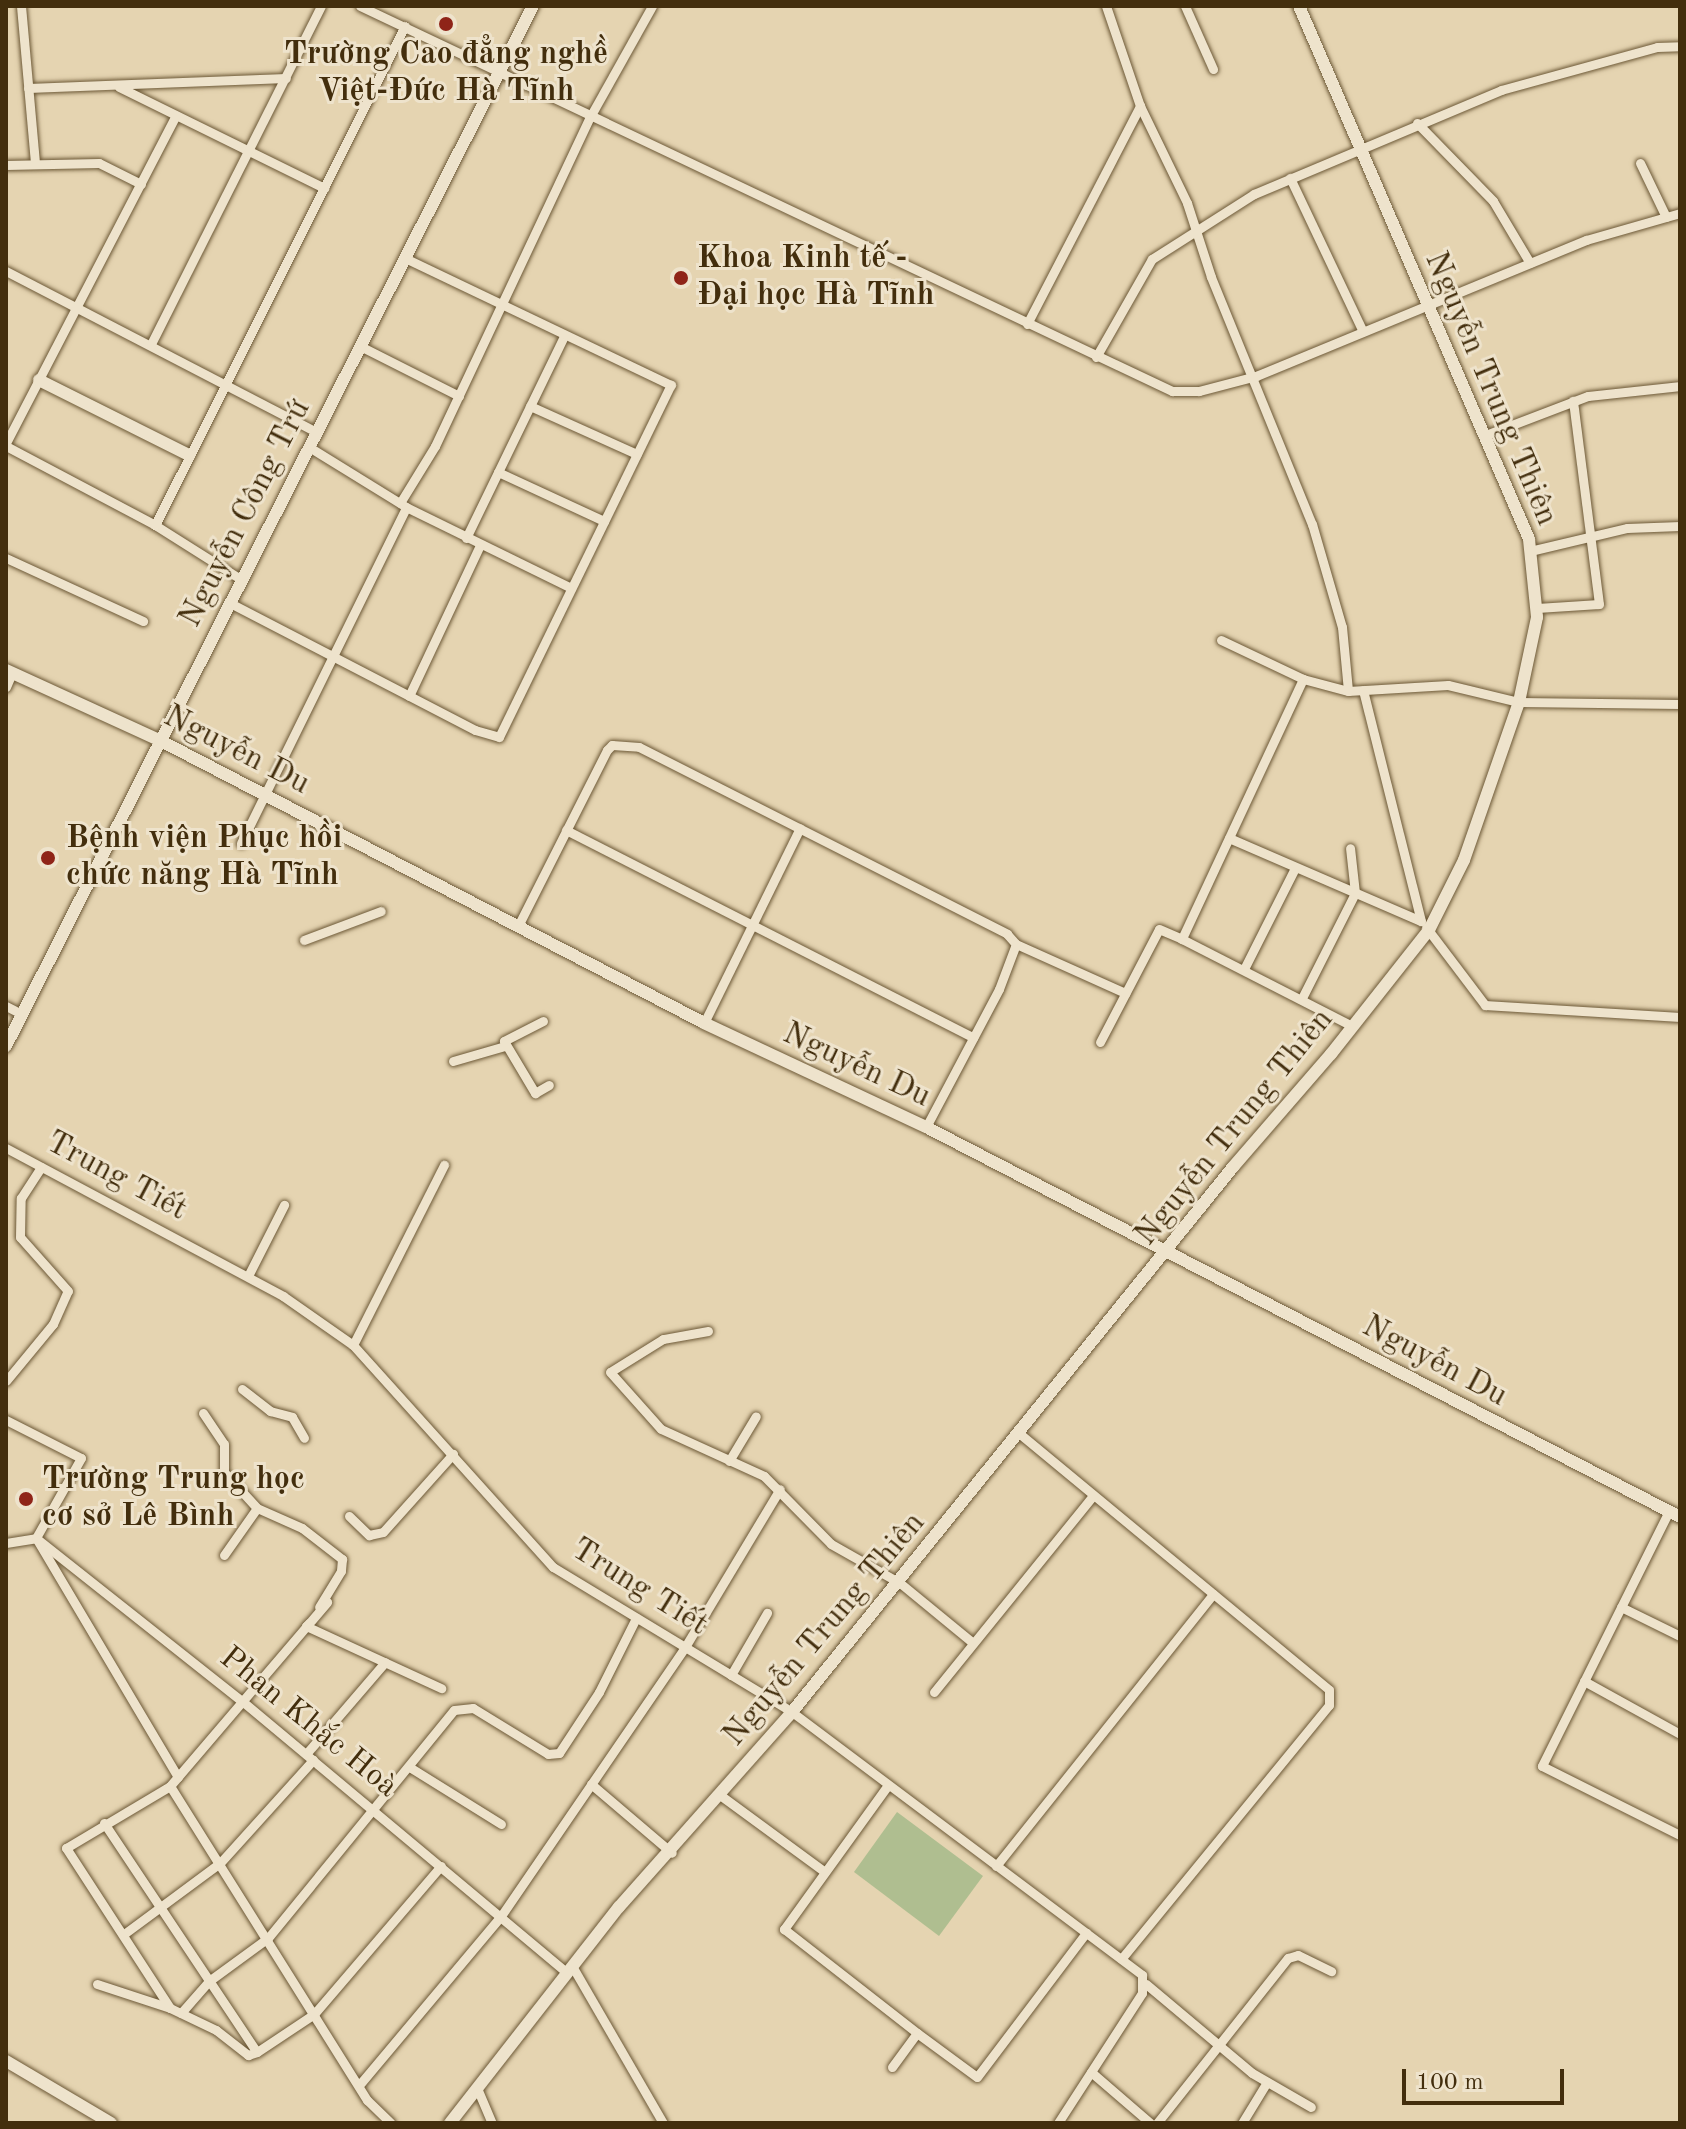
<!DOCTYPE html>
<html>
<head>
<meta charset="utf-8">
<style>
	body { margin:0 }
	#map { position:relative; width:1686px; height:2129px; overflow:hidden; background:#e5d4b1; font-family:"Old Standard TT",serif }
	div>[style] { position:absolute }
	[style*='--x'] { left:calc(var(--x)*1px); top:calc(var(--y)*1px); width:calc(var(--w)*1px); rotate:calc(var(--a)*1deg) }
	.green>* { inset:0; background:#afbe90 }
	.roads { filter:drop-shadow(0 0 2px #6c5836) drop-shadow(0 0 2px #6c5836) }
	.street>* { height:9px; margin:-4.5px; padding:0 4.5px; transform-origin:4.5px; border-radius:4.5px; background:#eee3cc }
	.secondary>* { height:12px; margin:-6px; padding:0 6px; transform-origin:6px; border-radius:6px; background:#eee3cc }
	.dots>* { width:22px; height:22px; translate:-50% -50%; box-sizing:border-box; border:4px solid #eee3cc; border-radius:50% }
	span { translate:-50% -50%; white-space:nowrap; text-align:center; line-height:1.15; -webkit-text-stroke:6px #eee3cc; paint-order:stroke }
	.poi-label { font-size:32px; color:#432e0d; font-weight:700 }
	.left { translate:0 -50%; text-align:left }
	.street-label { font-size:32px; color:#432e0d }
	.frame { position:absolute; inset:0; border:8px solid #432e0d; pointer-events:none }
	.scale { position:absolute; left:1402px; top:2069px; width:162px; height:36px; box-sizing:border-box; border:4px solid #432e0d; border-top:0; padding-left:10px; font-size:24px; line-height:28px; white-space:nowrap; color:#432e0d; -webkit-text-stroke:6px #eee3cc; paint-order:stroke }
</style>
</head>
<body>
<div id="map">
	<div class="green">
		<div style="clip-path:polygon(897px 1812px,983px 1876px,939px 1936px,854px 1872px)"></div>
	</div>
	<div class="roads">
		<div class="street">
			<div style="--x:21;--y:6;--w:158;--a:84.9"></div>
			<div style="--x:360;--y:6;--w:899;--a:25.37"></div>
			<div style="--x:1172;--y:391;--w:27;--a:0"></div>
			<div style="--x:1199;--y:391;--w:59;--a:-14.7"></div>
			<div style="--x:1256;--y:376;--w:357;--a:-22.4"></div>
			<div style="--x:1586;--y:240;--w:98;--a:-16"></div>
			<div style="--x:1106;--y:6;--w:106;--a:71.2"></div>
			<div style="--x:1140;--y:106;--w:108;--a:64.1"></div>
			<div style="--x:1187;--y:203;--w:78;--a:72"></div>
			<div style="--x:1211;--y:277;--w:267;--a:67.8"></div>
			<div style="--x:1312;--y:524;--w:107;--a:73.8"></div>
			<div style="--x:1342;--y:627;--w:64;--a:84.6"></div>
			<div style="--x:1348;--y:691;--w:100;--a:-3.4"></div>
			<div style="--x:1448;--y:685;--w:73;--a:13.5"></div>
			<div style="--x:1519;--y:702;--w:161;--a:0.7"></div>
			<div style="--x:1185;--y:6;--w:69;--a:66"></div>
			<div style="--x:119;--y:87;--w:229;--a:26.2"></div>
			<div style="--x:28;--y:88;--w:258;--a:-2.2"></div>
			<div style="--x:1417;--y:123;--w:109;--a:45.7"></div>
			<div style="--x:1493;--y:201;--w:72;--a:59.2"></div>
			<div style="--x:1640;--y:163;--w:60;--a:64.3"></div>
			<div style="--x:6;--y:165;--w:93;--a:-1.2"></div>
			<div style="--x:99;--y:163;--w:47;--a:26.6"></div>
			<div style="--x:1290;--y:178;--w:170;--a:64.6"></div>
			<div style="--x:6;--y:271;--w:350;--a:27.4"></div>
			<div style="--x:1027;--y:324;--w:246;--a:-62.6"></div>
			<div style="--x:151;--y:344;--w:378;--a:-63.3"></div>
			<div style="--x:360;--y:346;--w:111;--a:26.8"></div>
			<div style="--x:1096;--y:357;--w:113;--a:-60.3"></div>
			<div style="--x:1152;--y:259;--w:121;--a:-32.5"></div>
			<div style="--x:1254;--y:194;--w:268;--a:-22.8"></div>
			<div style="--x:1501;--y:90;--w:162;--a:-15.4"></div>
			<div style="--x:1657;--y:47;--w:23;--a:-2"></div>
			<div style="--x:530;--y:406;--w:117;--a:24.2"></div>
			<div style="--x:1483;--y:436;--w:112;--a:-20.9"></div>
			<div style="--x:1588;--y:396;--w:93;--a:-6.2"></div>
			<div style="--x:6;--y:443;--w:369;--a:-62.6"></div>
			<div style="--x:6;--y:446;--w:169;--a:27.9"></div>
			<div style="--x:155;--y:525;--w:103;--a:32.3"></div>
			<div style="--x:309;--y:447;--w:114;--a:31.7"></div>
			<div style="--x:406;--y:507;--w:184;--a:26.1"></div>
			<div style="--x:498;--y:472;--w:117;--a:24.8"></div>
			<div style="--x:400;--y:503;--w:67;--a:-58.4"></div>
			<div style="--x:435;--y:446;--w:364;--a:-64.8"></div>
			<div style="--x:590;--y:117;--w:127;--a:-60.8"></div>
			<div style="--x:155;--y:525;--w:558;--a:-63.39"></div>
			<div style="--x:466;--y:538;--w:225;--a:-64.1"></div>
			<div style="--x:1530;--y:551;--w:100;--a:-13.3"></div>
			<div style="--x:1627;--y:528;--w:53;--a:-2.2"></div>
			<div style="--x:6;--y:558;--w:151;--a:24.7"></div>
			<div style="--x:230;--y:603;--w:276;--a:27.4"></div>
			<div style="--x:475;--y:730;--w:25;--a:16"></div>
			<div style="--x:499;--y:737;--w:392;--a:-64"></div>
			<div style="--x:671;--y:385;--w:295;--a:-154.5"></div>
			<div style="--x:1537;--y:608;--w:62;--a:-3.7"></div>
			<div style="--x:1599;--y:604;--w:205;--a:-97.3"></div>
			<div style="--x:1221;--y:640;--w:91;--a:25.4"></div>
			<div style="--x:1303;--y:679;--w:47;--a:14.9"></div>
			<div style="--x:1303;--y:679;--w:287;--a:115"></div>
			<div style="--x:1182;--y:939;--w:191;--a:27.1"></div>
			<div style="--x:6;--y:687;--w:15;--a:-67"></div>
			<div style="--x:409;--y:696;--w:167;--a:-64.8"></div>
			<div style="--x:566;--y:830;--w:457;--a:27"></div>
			<div style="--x:1229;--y:838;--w:209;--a:23.4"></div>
			<div style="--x:1421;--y:921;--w:238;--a:-104.1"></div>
			<div style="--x:241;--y:843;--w:374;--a:-63.8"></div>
			<div style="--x:518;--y:926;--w:197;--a:-63.2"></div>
			<div style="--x:607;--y:750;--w:7;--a:-45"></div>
			<div style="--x:612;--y:745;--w:27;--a:4"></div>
			<div style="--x:639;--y:747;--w:413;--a:26.9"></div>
			<div style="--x:1007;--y:934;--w:13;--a:48"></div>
			<div style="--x:1016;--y:944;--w:120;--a:24.2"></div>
			<div style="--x:1426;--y:927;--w:98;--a:52.9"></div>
			<div style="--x:1485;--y:1005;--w:195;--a:3.5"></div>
			<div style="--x:304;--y:940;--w:82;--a:-20.6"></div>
			<div style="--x:1244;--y:969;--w:113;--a:-63.2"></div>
			<div style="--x:1302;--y:998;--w:118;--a:-63.2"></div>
			<div style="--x:1355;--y:893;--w:45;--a:-96.3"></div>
			<div style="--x:6;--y:1006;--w:18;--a:27"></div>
			<div style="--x:543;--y:1021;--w:44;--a:152.9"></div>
			<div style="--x:504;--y:1041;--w:61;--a:59.2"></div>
			<div style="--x:535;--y:1093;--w:16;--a:-30"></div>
			<div style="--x:704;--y:1023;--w:217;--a:-63.8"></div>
			<div style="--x:1100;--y:1042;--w:127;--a:-62.4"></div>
			<div style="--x:1159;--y:929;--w:25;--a:23"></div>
			<div style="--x:453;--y:1061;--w:54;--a:-16.1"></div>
			<div style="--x:926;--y:1127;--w:156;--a:-62.1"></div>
			<div style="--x:999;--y:989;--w:48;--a:-69.3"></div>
			<div style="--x:6;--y:1148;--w:314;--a:28.1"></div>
			<div style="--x:283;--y:1296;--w:85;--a:35"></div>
			<div style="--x:353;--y:1345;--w:299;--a:48"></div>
			<div style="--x:553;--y:1567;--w:280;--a:31.2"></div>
			<div style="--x:792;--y:1712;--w:438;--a:36.9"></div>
			<div style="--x:1142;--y:1975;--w:18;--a:90"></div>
			<div style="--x:1142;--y:1993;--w:155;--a:122.9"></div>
			<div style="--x:248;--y:1276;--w:80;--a:-63.1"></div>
			<div style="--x:708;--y:1331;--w:46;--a:169.9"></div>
			<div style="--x:663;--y:1339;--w:62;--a:148.1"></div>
			<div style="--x:610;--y:1372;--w:76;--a:48.2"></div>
			<div style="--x:661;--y:1429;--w:113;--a:24.5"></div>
			<div style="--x:764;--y:1476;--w:95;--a:45.4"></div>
			<div style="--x:831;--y:1544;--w:79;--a:29.5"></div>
			<div style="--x:900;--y:1583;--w:94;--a:39.4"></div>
			<div style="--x:353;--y:1345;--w:202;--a:-63.2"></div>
			<div style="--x:6;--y:1381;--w:74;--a:-50.5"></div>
			<div style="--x:53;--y:1324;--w:36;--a:-66"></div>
			<div style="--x:68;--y:1291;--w:72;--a:-131.6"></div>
			<div style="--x:20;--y:1237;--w:39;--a:-89"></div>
			<div style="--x:21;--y:1198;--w:37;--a:-57"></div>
			<div style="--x:242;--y:1389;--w:36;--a:38"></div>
			<div style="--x:270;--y:1411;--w:23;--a:15"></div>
			<div style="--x:292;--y:1417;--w:24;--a:60"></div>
			<div style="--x:203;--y:1413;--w:37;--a:56"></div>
			<div style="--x:224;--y:1444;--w:28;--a:90"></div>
			<div style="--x:224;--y:1472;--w:49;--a:47.5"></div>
			<div style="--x:257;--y:1508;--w:49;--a:24"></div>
			<div style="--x:302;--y:1528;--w:51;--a:37.8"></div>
			<div style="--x:342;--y:1559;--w:12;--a:95"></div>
			<div style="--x:341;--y:1571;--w:42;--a:121.4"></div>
			<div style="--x:6;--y:1420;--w:84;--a:26.9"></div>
			<div style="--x:81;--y:1458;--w:92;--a:119.4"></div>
			<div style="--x:36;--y:1538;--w:278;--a:59.3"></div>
			<div style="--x:1020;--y:1434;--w:401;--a:39.6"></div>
			<div style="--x:1329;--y:1690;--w:15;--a:90"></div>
			<div style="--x:1329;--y:1705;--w:328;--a:129.3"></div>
			<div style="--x:729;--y:1461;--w:52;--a:-59"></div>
			<div style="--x:1669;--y:1511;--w:285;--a:116.5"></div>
			<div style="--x:1542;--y:1766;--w:154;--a:26.6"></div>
			<div style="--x:349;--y:1516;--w:28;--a:44"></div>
			<div style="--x:369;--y:1535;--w:14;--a:-12"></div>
			<div style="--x:383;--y:1532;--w:105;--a:-48.1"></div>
			<div style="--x:6;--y:1543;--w:30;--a:-9"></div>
			<div style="--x:36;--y:1538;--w:263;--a:38.4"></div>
			<div style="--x:242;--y:1701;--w:424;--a:39.9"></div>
			<div style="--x:224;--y:1555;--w:57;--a:-54.9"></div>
			<div style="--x:1621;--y:1607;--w:66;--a:26.2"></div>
			<div style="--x:309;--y:1623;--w:4;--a:135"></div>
			<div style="--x:306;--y:1626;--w:149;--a:24.7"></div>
			<div style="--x:731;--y:1675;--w:72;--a:-59.9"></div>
			<div style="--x:1584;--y:1681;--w:110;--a:28.9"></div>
			<div style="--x:934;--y:1692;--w:252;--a:-51"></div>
			<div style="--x:306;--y:1754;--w:121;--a:-49.3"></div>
			<div style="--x:411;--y:1768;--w:106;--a:31.9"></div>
			<div style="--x:591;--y:1784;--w:106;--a:40.4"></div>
			<div style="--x:888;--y:1785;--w:178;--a:125.8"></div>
			<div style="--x:784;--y:1929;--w:169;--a:38"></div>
			<div style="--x:917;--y:2033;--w:74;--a:36.3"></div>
			<div style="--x:977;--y:2077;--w:181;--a:-52.9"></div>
			<div style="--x:170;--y:1786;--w:371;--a:57.9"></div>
			<div style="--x:367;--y:2100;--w:33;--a:44"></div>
			<div style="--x:720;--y:1795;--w:130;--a:36.3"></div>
			<div style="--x:104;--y:1823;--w:275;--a:56.3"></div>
			<div style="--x:996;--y:1866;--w:348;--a:-51.4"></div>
			<div style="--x:124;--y:1934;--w:119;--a:-36.5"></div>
			<div style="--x:220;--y:1863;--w:139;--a:-47.9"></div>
			<div style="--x:572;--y:1966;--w:181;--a:59.9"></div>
			<div style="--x:97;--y:1984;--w:77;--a:18.2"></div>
			<div style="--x:170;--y:2008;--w:51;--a:25.6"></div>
			<div style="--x:216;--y:2030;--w:41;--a:38"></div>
			<div style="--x:248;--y:2055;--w:9;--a:-18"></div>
			<div style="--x:257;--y:2052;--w:69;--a:-33.7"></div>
			<div style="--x:314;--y:2014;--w:195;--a:-49.4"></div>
			<div style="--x:1146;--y:1984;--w:138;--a:40"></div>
			<div style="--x:1252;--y:2073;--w:68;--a:30"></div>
			<div style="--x:170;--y:2008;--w:191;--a:-123"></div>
			<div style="--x:66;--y:1848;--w:121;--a:-30.8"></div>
			<div style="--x:170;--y:1786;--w:242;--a:-49.5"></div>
			<div style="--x:181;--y:2013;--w:43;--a:-48.8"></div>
			<div style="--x:209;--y:1981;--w:73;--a:-36.1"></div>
			<div style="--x:268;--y:1938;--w:294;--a:-50.8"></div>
			<div style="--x:454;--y:1710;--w:19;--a:-6"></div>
			<div style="--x:473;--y:1708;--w:88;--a:31.5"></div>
			<div style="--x:548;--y:1754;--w:11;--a:-5"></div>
			<div style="--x:559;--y:1753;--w:73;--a:-56.7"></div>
			<div style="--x:599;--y:1692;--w:83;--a:-63.4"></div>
			<div style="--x:892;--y:2067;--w:42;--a:-53.7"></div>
			<div style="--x:1091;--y:2072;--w:78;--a:40.8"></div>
			<div style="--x:360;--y:2084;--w:219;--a:-50"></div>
			<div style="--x:501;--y:1916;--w:326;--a:-55.6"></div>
			<div style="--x:685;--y:1647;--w:184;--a:-59"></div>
			<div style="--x:477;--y:2088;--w:38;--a:67"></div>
			<div style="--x:1157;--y:2123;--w:211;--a:-51.6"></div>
			<div style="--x:1288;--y:1958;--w:10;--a:-17"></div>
			<div style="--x:1298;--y:1955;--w:37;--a:26"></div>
			<div style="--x:1242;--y:2123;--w:48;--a:-58.6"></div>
		</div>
		<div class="secondary">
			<div style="--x:39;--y:380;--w:168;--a:26.6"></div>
			<div style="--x:6;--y:670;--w:170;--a:24.6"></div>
			<div style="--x:161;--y:741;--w:612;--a:27.44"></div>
			<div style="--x:704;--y:1023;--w:245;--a:25.1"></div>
			<div style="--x:926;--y:1127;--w:849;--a:27.35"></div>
			<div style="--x:6;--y:1046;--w:1166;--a:-63.13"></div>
			<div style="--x:6;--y:2061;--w:122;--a:30.6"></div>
			<div style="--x:450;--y:2123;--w:274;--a:-52"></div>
			<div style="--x:619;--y:1907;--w:261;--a:-48.4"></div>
			<div style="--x:792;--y:1712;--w:701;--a:-51.02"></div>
			<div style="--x:1233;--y:1167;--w:150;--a:-49.1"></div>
			<div style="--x:1331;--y:1054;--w:158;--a:-51.7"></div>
			<div style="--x:1429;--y:930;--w:78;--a:-63.4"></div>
			<div style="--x:1464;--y:860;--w:167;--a:-70.8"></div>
			<div style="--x:1519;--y:702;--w:87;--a:-78"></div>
			<div style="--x:1537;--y:617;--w:78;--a:-95.9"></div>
			<div style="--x:1529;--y:539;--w:581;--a:-113.34"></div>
		</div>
	</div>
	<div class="dots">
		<div style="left:446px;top:24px;background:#8f2418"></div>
		<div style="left:681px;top:278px;background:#8f2418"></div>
		<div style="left:48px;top:858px;background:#8f2418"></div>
		<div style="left:26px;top:1499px;background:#8f2418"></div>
	</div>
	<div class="poi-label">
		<span style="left:446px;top:74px">Trường Cao đẳng nghề<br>Việt-Đức Hà Tĩnh</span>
		<span class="left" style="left:697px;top:278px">Khoa Kinh tế -<br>Đại học Hà Tĩnh</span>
		<span class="left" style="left:66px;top:858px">Bệnh viện Phục hồi<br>chức năng Hà Tĩnh</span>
		<span class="left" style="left:42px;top:1499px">Trường Trung học<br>cơ sở Lê Bình</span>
	</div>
	<div class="street-label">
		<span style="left:1490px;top:389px;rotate:67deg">Nguyễn Trung Thiên</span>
		<span style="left:246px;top:514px;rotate:-63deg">Nguyễn Công Trứ</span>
		<span style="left:236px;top:751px;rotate:27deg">Nguyễn Du</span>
		<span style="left:856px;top:1066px;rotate:25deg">Nguyễn Du</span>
		<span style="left:1235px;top:1128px;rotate:-51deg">Nguyễn Trung Thiên</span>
		<span style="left:116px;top:1177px;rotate:28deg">Trung Tiết</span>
		<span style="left:1434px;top:1362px;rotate:28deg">Nguyễn Du</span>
		<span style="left:639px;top:1588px;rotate:32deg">Trung Tiết</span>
		<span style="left:825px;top:1630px;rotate:-50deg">Nguyễn Trung Thiên</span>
		<span style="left:308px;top:1723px;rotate:39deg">Phan Khắc Hoà</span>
	</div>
	<div class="frame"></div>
	<div class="scale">100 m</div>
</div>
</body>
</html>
